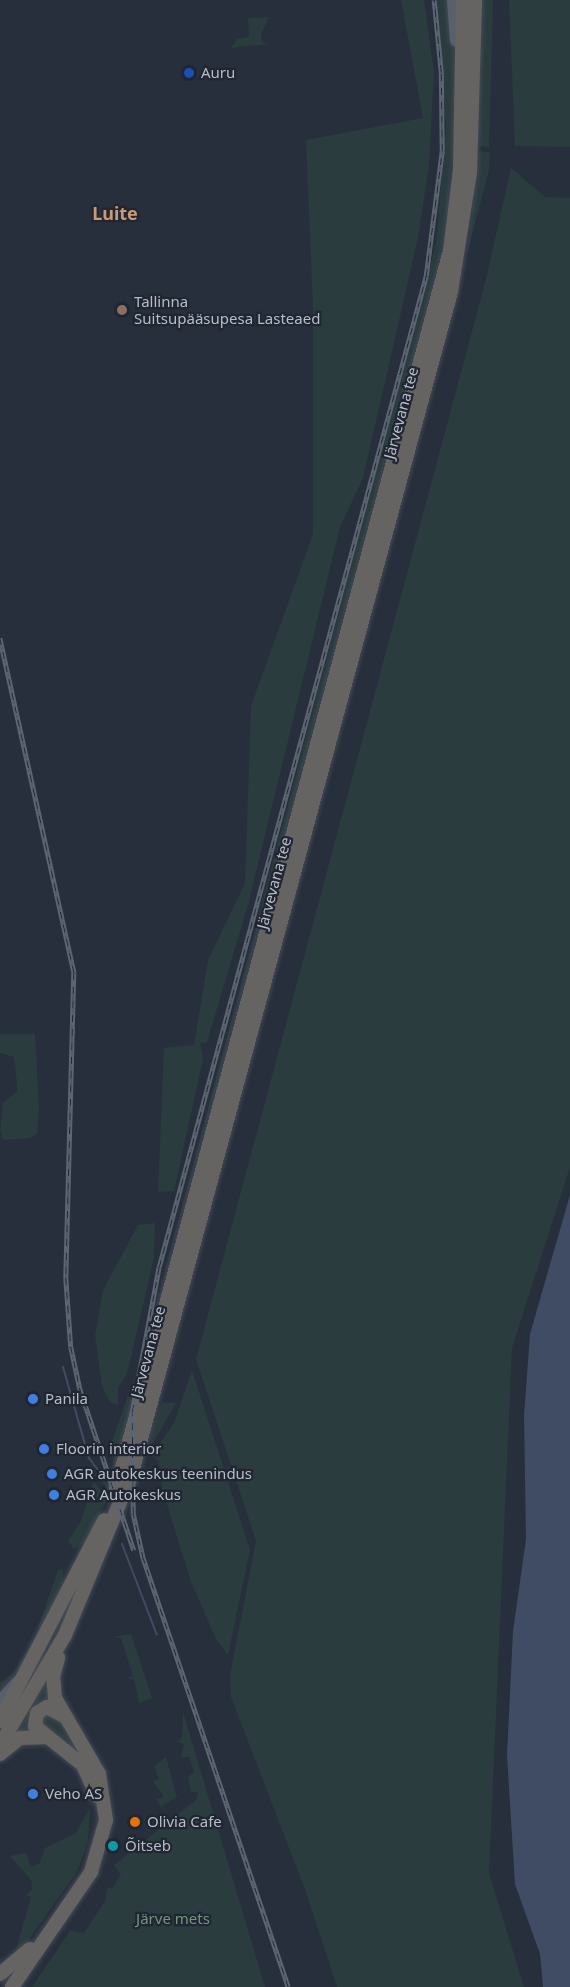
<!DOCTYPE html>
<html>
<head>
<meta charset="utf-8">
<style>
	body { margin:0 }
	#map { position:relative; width:570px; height:1987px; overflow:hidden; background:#272f3c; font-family:"Noto Sans",sans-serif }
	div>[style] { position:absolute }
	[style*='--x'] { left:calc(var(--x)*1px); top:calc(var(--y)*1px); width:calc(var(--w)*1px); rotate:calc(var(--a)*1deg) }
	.green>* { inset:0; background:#2a3c3e }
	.water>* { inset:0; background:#3f4c63 }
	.stream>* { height:2px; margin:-1px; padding:0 1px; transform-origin:1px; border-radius:1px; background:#3f4c63 }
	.roads { filter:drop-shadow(0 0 2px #444a56) drop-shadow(0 0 2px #444a56) }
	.primary>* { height:14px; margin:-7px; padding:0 7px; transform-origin:7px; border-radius:7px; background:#59606c }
	.trunk>* { height:14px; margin:-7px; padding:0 7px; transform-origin:7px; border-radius:7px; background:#666462 }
	.rail>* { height:4.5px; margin-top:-2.25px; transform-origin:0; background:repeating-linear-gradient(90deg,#202632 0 7px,#5d6573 0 14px); box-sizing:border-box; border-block:2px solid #5d6573 }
	.dots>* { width:16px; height:16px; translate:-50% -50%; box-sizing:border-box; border:3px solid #202632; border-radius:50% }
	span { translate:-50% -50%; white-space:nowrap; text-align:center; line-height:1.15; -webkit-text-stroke:4.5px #202632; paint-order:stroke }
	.poi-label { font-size:15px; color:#b7bdc7 }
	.left { translate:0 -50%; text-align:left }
	.street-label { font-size:15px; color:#b7bdc7 }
	.park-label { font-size:15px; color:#71967b }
	.quarter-label { font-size:18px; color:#ca9a70; font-weight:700 }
</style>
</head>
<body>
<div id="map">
	<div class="green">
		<div style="clip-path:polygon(401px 0,424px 0,434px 72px,429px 165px,418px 238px,363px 478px,340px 527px,248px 905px,207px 1042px,200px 1043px,203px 1059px,174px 1191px,158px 1192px,164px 1048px,194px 1045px,208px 960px,245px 883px,251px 706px,313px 534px,313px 309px,306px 140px,423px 118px)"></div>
		<div style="clip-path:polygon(437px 0,451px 0,456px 93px,448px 208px,438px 265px,138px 1374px,436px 243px,446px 126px)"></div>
		<div style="clip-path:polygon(481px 0,493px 0,489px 148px,478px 145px,477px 131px)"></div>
		<div style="clip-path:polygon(509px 0,570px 0,570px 147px,515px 146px)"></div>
		<div style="clip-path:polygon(269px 17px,261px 34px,262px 42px,269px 44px,231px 48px,237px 39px,249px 37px,248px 18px)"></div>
		<div style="clip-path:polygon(478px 151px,490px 152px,489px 170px,467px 255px)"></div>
		<div style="clip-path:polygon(511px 168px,545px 197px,570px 198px,570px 1167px,512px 1348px,489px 1873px,524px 1987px,337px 1987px,306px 1892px,231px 1697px,230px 1675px,256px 1541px,196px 1359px,485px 283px)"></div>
		<div style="clip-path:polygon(0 1034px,35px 1034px,39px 1111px,37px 1133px,30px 1138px,3px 1140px,0 1131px,3px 1103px,17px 1091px,17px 1083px,14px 1057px,0 1053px)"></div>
		<div style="clip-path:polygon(155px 1223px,154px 1258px,127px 1374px,118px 1388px,118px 1405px,110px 1402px,102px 1386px,95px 1335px,103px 1290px,138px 1225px)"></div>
		<div style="clip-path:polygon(192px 1370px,250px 1550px,228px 1655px,216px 1639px,191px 1582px,162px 1488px,159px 1462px,152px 1455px,174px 1423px)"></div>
		<div style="clip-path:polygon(134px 1378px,128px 1430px,109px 1496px,100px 1479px,114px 1467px,111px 1444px)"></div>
		<div style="clip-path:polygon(162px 1402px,176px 1403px,149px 1450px,150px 1438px)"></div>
		<div style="clip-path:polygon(94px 1481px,107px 1500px,84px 1543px,74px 1549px,68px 1541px,81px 1521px)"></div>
		<div style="clip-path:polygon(63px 1569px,63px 1585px,25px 1660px,0 1694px,0 1682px,14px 1672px,34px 1639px,58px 1570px)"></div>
		<div style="clip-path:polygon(131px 1634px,152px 1698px,139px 1703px,134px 1680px,126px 1678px,133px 1676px,121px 1638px,111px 1637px)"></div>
		<div style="clip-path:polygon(47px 1678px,52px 1702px,33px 1731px,11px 1737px)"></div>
		<div style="clip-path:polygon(183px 1712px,265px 1987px,32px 1987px,70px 1931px,84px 1933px,105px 1901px,107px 1887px,112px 1889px,121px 1874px,114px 1865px,196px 1800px,198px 1793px,191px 1791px,188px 1777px,194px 1772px,189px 1757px,181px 1757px,184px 1744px,176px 1742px,182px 1738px)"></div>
		<div style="clip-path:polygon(44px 1713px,58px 1717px,85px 1759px,44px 1730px,39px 1719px)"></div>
		<div style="clip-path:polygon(166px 1757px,177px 1797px,162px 1806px,164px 1812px,156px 1799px,164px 1797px,153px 1781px,159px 1779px,154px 1766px)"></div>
		<div style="clip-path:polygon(90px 1808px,88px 1842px,77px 1872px,19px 1953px,16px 1949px,31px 1897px,26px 1896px,32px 1889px,31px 1880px,10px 1856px,26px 1853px,31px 1867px,39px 1864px,45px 1848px,76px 1833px)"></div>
	</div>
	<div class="water">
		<div style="clip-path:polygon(570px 1195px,570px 1987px,543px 1987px,540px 1954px,515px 1884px,507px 1755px,513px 1631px,526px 1539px,524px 1416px,530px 1334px)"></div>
	</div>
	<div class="stream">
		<div style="--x:63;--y:1367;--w:95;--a:74.1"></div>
		<div style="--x:89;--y:1458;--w:15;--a:53"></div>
		<div style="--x:122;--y:1544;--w:97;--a:69"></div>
	</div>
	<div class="roads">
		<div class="primary">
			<div style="--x:454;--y:0;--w:40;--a:85.7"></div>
			<div style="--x:0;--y:1703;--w:27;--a:-48"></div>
		</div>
		<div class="trunk">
			<div style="--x:115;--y:1494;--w:1287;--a:-74.92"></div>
			<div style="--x:450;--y:251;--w:83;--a:-83"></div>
			<div style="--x:460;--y:169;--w:169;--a:-89"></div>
			<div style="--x:0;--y:1721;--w:226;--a:-62.6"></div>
			<div style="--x:48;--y:1737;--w:17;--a:-140"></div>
			<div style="--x:35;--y:1726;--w:13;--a:-81"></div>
			<div style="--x:37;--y:1713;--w:12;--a:-31"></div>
			<div style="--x:47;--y:1707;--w:17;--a:28"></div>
			<div style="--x:0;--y:1745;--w:128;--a:-59.4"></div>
			<div style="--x:65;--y:1635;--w:172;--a:-67.5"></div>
			<div style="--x:131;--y:1476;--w:1226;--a:-74.88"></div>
			<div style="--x:451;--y:292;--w:121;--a:-81"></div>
			<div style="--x:470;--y:172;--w:172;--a:-88.3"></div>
			<div style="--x:0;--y:1754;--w:26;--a:-39"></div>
			<div style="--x:20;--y:1738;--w:28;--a:-2"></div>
			<div style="--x:48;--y:1737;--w:45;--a:38.7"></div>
			<div style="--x:83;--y:1765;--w:34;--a:66"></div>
			<div style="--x:0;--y:1974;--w:39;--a:-40"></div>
			<div style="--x:12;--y:1987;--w:140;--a:-55.5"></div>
			<div style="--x:91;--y:1872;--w:54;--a:-73.9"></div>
			<div style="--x:106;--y:1820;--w:47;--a:-98.7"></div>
			<div style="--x:99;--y:1774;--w:88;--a:-120.1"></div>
			<div style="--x:55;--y:1698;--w:21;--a:-95"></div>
			<div style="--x:53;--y:1677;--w:20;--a:-75"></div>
		</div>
	</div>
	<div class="rail">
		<div style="--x:0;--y:638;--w:343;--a:77.5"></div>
		<div style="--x:74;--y:973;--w:305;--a:91.5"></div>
		<div style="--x:66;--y:1278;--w:69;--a:85.9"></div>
		<div style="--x:71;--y:1347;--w:43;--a:77.9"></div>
		<div style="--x:80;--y:1389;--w:170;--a:71.5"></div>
		<div style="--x:288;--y:1987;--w:452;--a:-108.7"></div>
		<div style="--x:143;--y:1559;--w:46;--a:-102.5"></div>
		<div style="--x:133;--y:1514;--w:102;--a:-90.6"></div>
		<div style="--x:132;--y:1412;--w:147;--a:-79.5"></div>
		<div style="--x:159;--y:1267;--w:1026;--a:-74.92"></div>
		<div style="--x:426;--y:276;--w:126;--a:-82.7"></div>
		<div style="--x:442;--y:151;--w:79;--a:-90.7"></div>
		<div style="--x:441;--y:72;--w:72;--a:-95.6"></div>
	</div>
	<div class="dots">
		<div style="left:189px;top:73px;background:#1a4fb4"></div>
		<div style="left:122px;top:310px;background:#8d6e63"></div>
		<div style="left:33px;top:1399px;background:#3f7fe0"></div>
		<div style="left:44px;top:1449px;background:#3f7fe0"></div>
		<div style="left:52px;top:1474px;background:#3f7fe0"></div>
		<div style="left:54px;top:1495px;background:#3f7fe0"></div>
		<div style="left:33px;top:1794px;background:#3f7fe0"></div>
		<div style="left:135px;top:1822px;background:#e8710a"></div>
		<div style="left:113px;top:1846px;background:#0f9aa8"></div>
	</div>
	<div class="poi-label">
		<span class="left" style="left:201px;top:73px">Auru</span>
		<span class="left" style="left:134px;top:310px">Tallinna<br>Suitsupääsupesa Lasteaed</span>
		<span class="left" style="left:45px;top:1399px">Panila</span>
		<span class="left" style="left:56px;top:1449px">Floorin interior</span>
		<span class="left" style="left:64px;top:1474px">AGR autokeskus teenindus</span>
		<span class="left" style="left:66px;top:1495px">AGR Autokeskus</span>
		<span class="left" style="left:45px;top:1794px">Veho AS</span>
		<span class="left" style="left:147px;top:1822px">Olivia Cafe</span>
		<span class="left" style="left:125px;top:1846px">Õitseb</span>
	</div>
	<div class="street-label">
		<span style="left:401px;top:413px;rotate:-75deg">Järvevana tee</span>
		<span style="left:274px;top:883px;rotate:-75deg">Järvevana tee</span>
		<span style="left:148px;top:1352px;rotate:-75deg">Järvevana tee</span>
	</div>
	<div class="park-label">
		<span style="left:173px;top:1919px">Järve mets</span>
	</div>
	<div class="quarter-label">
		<span style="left:115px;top:213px">Luite</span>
	</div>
</div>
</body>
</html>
